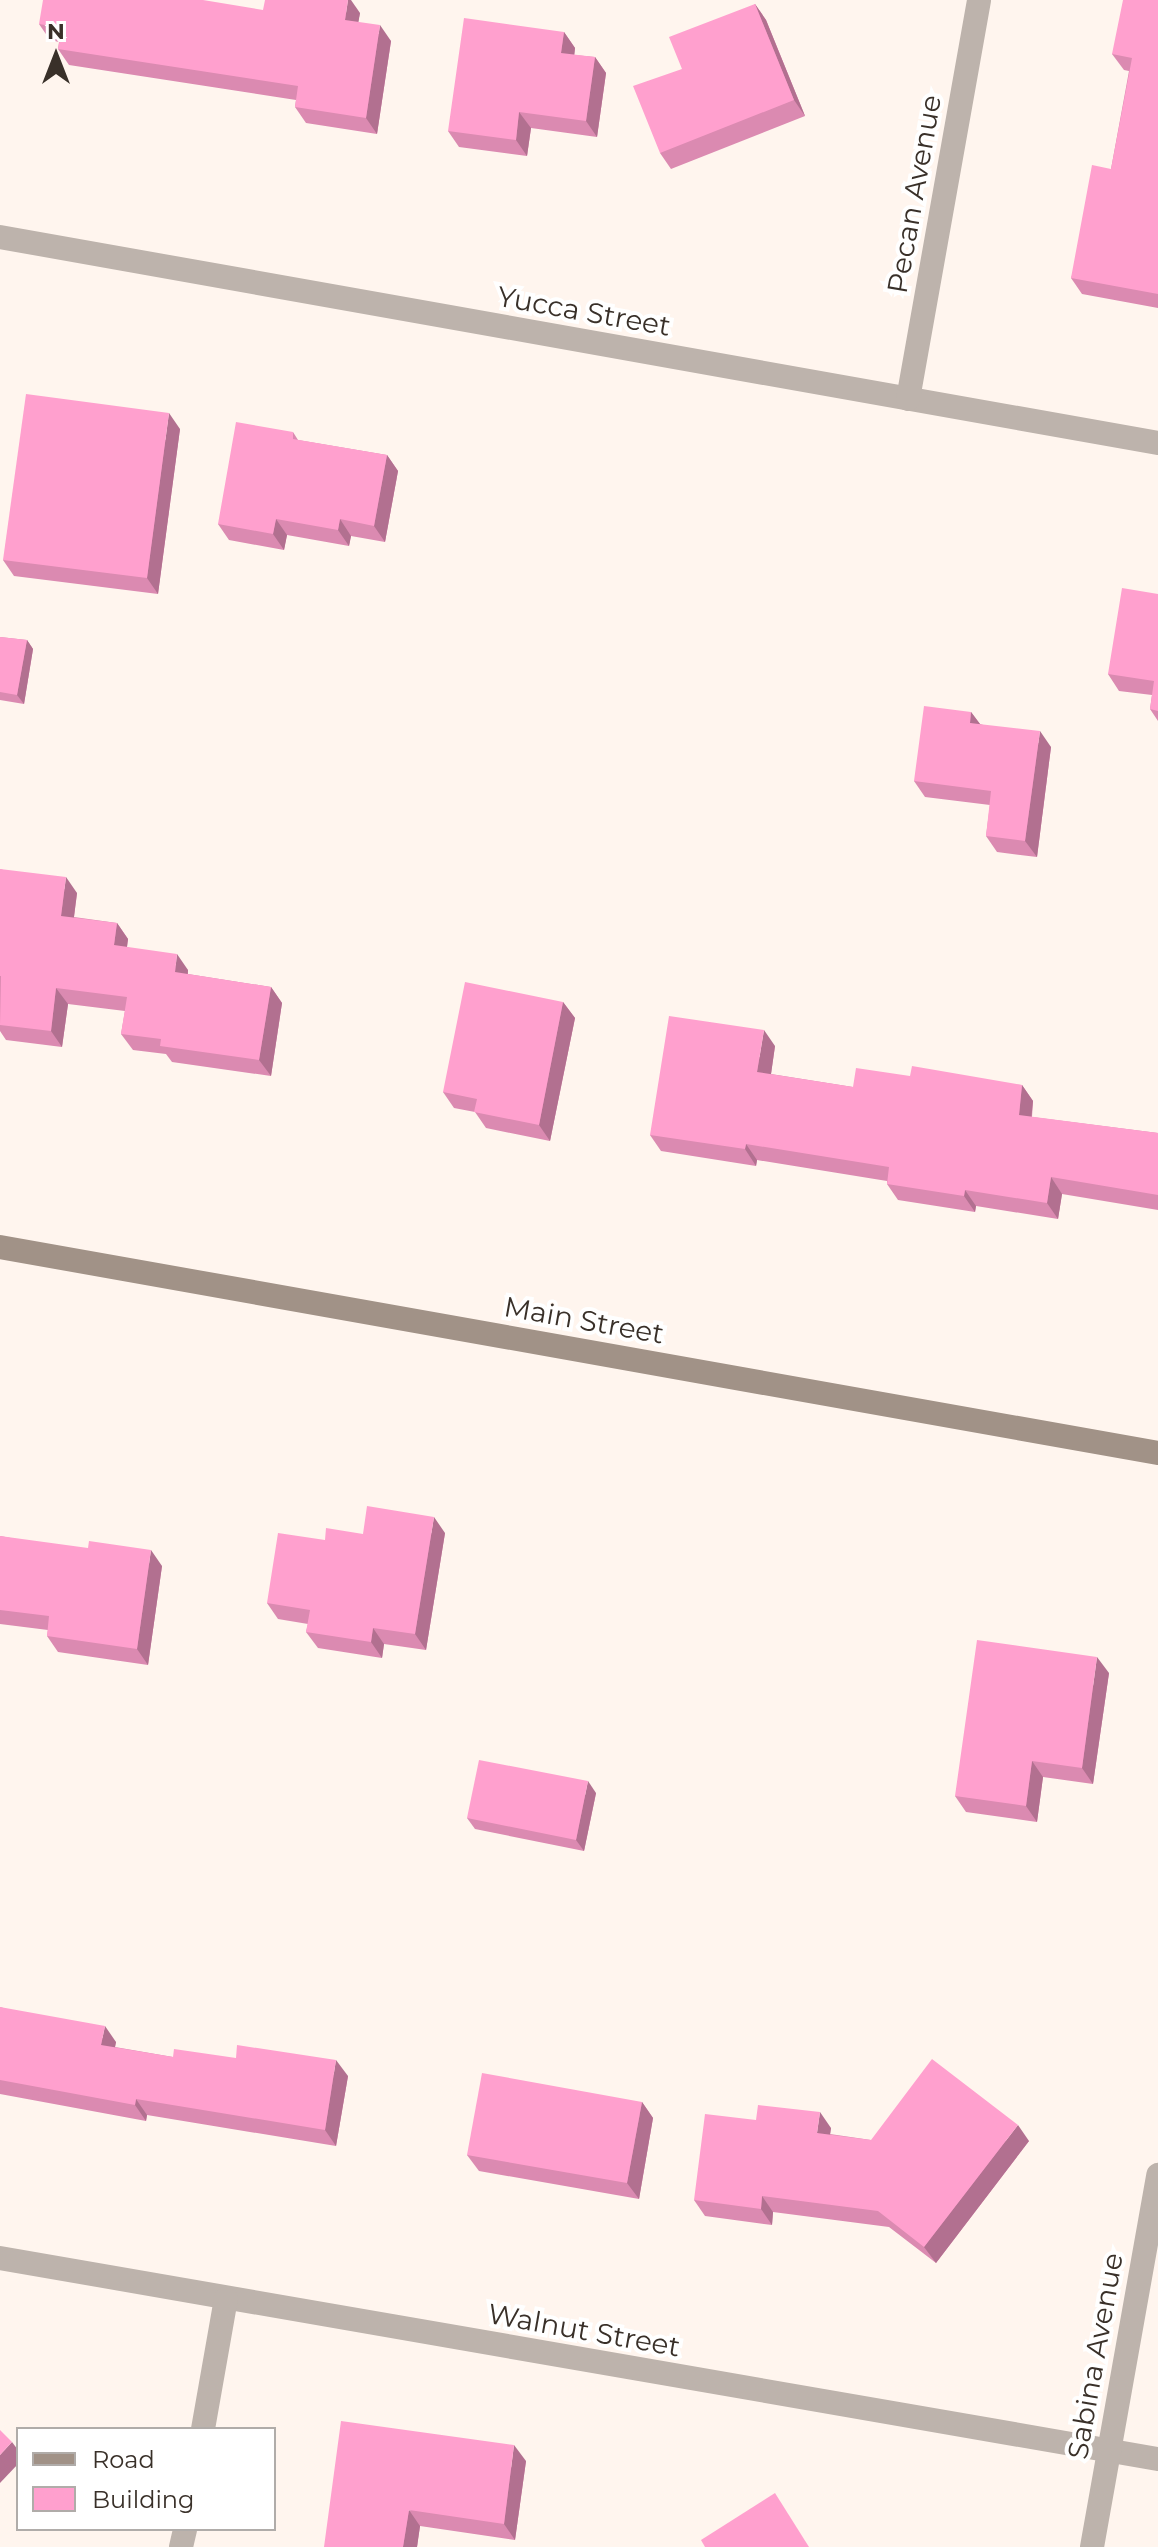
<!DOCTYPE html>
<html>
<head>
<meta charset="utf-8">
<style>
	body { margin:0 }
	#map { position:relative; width:1158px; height:2547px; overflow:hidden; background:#fff5ee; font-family:Montserrat,sans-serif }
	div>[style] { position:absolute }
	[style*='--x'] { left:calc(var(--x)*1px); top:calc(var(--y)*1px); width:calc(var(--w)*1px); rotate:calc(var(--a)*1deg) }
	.street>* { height:24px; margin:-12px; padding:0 12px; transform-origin:12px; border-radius:12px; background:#bdb3ac }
	.secondary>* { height:24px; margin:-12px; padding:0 12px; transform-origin:12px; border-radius:12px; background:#a19287 }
	.wall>* { inset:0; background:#db8ab1 }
	.shaded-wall>* { inset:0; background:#b27090 }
	.building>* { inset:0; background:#ffa0ce }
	span { translate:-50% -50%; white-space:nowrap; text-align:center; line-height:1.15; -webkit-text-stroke:8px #fff; paint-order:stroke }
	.street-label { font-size:28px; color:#393029 }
	.legend { position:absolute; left:16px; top:2427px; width:260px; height:104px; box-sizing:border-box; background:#fff; border:2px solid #b0aca9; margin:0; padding:10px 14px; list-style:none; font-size:24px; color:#393029 }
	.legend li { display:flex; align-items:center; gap:16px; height:40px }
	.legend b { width:40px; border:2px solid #b0aca9 }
	.north { position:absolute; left:16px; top:16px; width:80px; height:80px; -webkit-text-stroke:6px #fff; paint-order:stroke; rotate:0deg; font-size:22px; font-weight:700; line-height:32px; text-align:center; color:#393029 }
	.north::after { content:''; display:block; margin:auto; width:28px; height:36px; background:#393029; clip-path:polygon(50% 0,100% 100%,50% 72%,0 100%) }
</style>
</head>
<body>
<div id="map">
	<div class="street">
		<div style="--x:0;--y:237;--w:1176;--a:10.09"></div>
		<div style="--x:908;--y:399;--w:405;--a:-79.9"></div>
		<div style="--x:0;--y:2258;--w:1175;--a:9.85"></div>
		<div style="--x:203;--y:2429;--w:132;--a:-80"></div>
		<div style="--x:181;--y:2547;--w:18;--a:-77"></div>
		<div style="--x:1092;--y:2547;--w:378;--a:-79.9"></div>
	</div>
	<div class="secondary">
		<div style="--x:0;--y:1247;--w:1176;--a:10.09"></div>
	</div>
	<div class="wall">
		<div style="clip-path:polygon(1158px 0,1158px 308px,1082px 294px,1071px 278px,1111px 169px,1129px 71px,1124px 70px,1112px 54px)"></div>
		<div style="clip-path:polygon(755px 4px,766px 20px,805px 116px,671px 169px,660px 153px,682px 69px)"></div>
		<div style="clip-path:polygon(263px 10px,360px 13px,358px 22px,391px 41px,377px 134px,306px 123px,295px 107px,296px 100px,69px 65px,58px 49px,59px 42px,50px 40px,39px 24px)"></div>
		<div style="clip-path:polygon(564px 32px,575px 48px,574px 55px,595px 57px,606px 73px,597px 137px,531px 128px,527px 156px,459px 147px,448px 131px)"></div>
		<div style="clip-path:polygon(180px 429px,158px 594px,14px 576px,3px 560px)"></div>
		<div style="clip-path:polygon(293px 432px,298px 440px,387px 455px,398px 471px,385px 542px,351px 536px,349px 546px,287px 535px,284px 550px,229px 540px,218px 524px)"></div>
		<div style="clip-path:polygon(1158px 594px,1158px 721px,1150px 709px,1152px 695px,1119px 691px,1108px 674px)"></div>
		<div style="clip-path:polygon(0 637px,27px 640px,33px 649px,24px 704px,0 700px)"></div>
		<div style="clip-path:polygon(971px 712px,980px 724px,1051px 747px,1037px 857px,997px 852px,986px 836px,990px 805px,925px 797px,914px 781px)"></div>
		<div style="clip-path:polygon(0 869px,77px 893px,74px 917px,117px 923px,128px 939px,127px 947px,188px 970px,188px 974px,271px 987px,282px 1003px,271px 1076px,172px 1062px,166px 1054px,133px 1050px,121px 1034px,125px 1011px,68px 1004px,62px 1047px,6px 1040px,0 1031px)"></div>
		<div style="clip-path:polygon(563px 1002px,575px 1018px,550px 1141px,486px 1128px,475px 1112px,454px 1108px,443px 1092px)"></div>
		<div style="clip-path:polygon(775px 1046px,771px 1074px,853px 1087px,910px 1076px,1022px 1085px,1033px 1101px,1032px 1117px,1158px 1133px,1158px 1210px,1062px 1194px,1058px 1219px,976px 1206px,975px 1212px,898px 1200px,887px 1184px,887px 1181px,757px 1160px,756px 1166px,661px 1151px,650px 1135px)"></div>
		<div style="clip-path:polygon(445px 1533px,426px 1650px,384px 1644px,382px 1658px,318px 1648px,306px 1632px,308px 1624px,278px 1619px,267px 1603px,325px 1540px,363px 1534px)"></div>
		<div style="clip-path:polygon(0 1536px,162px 1566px,148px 1665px,58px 1652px,47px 1636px,48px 1630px,0 1624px)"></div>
		<div style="clip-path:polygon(1109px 1673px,1093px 1784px,1043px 1777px,1037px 1822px,966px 1812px,955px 1796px)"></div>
		<div style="clip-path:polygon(596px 1793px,584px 1851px,475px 1829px,467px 1818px)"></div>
		<div style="clip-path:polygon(0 2007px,116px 2042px,115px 2047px,173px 2057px,348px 2076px,336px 2146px,147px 2115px,146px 2121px,0 2094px)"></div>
		<div style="clip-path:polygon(642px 2102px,653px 2118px,639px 2199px,479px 2171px,467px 2155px)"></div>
		<div style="clip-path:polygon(831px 2128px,830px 2134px,871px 2140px,1029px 2141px,936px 2263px,889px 2227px,773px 2212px,772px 2225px,705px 2216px,694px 2200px)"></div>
		<div style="clip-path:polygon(526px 2461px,515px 2540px,420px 2526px,417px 2547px,324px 2547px)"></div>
	</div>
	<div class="shaded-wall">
		<div style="clip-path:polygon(348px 0,351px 0,360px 13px,356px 36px,345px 20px)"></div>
		<div style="clip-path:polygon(755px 4px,766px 20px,805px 116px,794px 100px)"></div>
		<div style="clip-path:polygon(380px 25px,391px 41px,377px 134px,366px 118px)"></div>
		<div style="clip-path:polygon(564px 32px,575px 48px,573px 69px,561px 53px)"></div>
		<div style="clip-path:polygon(595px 57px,606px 73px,597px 137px,586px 121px)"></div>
		<div style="clip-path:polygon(519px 112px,531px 128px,527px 156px,516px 140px)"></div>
		<div style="clip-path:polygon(169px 413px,180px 429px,158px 594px,147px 578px)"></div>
		<div style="clip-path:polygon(387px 455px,398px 471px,385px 542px,374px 526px)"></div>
		<div style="clip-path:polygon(276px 519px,287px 535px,284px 550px,273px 534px)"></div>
		<div style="clip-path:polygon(340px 519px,351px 536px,349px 546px,338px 530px)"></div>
		<div style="clip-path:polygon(27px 640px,33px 649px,24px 704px,17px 695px)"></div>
		<div style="clip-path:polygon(971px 712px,983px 728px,970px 723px)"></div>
		<div style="clip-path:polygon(1040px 731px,1051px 747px,1037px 857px,1025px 841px)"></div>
		<div style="clip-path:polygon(66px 877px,77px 893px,72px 932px,61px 916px)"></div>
		<div style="clip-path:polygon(117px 923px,128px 939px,125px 961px,114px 945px)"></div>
		<div style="clip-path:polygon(177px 954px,188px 970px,186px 989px,175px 972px)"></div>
		<div style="clip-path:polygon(271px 987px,282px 1003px,271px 1076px,259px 1060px)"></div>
		<div style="clip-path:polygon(56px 988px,68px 1004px,62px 1047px,51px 1031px)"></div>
		<div style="clip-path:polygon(563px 1002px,575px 1018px,550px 1141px,539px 1125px)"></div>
		<div style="clip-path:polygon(764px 1030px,775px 1046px,769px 1088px,757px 1072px)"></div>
		<div style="clip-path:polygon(1022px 1085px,1033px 1101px,1030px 1131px,1019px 1115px)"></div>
		<div style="clip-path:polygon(746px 1144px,757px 1160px,756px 1166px,745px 1149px)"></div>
		<div style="clip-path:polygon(1051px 1177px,1062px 1194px,1058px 1219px,1047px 1203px)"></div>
		<div style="clip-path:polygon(965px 1190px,976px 1206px,975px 1212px,964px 1196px)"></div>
		<div style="clip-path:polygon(434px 1517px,445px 1533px,426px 1650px,415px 1634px)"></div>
		<div style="clip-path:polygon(151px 1550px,162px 1566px,148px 1665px,137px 1649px)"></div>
		<div style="clip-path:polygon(373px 1628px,384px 1644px,382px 1658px,371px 1642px)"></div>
		<div style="clip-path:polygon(1097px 1657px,1109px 1673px,1093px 1784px,1082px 1768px)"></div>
		<div style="clip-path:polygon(1032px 1761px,1043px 1777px,1037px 1822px,1026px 1806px)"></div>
		<div style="clip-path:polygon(588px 1781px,596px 1793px,584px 1851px,576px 1840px)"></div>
		<div style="clip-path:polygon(105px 2026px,116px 2042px,112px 2061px,101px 2045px)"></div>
		<div style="clip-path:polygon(336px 2060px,348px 2076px,336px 2146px,325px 2130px)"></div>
		<div style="clip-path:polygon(136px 2099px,147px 2115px,146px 2121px,135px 2105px)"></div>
		<div style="clip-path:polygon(642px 2102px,653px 2118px,639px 2199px,627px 2183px)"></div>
		<div style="clip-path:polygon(820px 2112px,831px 2128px,828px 2149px,817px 2133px)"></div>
		<div style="clip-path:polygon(1018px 2125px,1029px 2141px,936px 2263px,924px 2247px)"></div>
		<div style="clip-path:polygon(762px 2196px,773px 2212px,772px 2225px,761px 2209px)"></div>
		<div style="clip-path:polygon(12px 2442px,18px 2450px,18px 2464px,0 2483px,0 2455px)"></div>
		<div style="clip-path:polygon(514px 2445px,526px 2461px,515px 2540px,504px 2524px)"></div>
		<div style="clip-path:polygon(409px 2510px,420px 2526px,417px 2547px,403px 2547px)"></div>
	</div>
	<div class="building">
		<div style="clip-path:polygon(43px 0,203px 0,263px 10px,265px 0,348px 0,345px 20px,380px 25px,366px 118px,295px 107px,298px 86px,58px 49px,62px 28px,39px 24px)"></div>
		<div style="clip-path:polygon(1123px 0,1158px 0,1158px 294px,1071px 278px,1092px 165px,1111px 169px,1132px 58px,1112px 54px)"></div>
		<div style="clip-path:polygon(755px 4px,794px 100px,660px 153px,633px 86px,682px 69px,669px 37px)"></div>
		<div style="clip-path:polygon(464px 18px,564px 32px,561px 53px,595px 57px,586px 121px,519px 112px,516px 140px,448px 131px)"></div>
		<div style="clip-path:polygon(26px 394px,169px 413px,147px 578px,3px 560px)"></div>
		<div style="clip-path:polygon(236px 422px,293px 432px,293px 439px,387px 455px,374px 526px,340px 519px,338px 530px,276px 519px,273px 534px,218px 524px)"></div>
		<div style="clip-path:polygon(1122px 588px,1158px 594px,1158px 711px,1150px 709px,1154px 681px,1108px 674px)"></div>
		<div style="clip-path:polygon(0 637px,27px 640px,17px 695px,0 692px)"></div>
		<div style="clip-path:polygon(924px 706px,971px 712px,970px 723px,1040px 731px,1025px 841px,986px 836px,991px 791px,914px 781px)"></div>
		<div style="clip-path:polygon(0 869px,66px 877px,61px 916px,117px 923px,114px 945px,177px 954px,175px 972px,271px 987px,259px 1060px,160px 1046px,161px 1039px,121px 1034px,127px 997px,56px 988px,51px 1031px,0 1025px,1px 976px,0 976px)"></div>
		<div style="clip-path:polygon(465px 982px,563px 1002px,539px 1125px,474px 1112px,477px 1099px,443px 1092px)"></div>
		<div style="clip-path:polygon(669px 1016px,764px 1030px,757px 1072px,853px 1087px,856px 1068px,910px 1076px,912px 1066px,1022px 1085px,1019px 1115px,1158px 1133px,1158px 1195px,1051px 1177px,1047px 1203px,965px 1190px,964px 1196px,887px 1184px,889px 1167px,746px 1144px,745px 1149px,650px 1135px)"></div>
		<div style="clip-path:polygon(367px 1506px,434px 1517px,415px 1634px,373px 1628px,371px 1642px,306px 1632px,310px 1610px,267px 1603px,278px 1533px,325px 1540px,326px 1528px,363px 1534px)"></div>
		<div style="clip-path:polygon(0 1536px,88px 1548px,89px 1541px,151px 1550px,137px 1649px,47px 1636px,49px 1616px,0 1610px)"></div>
		<div style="clip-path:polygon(977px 1640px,1097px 1657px,1082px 1768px,1032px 1761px,1026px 1806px,955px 1796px)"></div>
		<div style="clip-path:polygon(479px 1760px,588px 1781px,576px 1840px,467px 1818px)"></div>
		<div style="clip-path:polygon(0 2007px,105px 2026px,101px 2045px,173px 2057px,174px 2049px,236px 2058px,237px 2045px,336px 2060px,325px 2130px,136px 2099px,135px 2105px,0 2080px)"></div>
		<div style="clip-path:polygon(932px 2059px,1018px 2125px,924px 2247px,878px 2211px,762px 2196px,761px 2209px,694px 2200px,705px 2114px,756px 2120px,758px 2105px,820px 2112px,817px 2133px,871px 2140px)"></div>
		<div style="clip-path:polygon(482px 2073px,642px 2102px,627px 2183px,467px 2155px)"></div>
		<div style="clip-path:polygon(341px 2421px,514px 2445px,504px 2524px,409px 2510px,403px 2547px,324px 2547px)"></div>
		<div style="clip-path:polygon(0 2430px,12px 2442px,0 2455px)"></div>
		<div style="clip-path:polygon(775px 2493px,809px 2547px,705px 2547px,701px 2540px)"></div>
	</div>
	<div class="street-label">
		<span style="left:914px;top:194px;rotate:-80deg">Pecan Avenue</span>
		<span style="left:584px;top:311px;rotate:10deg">Yucca Street</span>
		<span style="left:584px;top:1320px;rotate:10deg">Main Street</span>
		<span style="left:584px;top:2330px;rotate:10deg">Walnut Street</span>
		<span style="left:1095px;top:2356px;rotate:-80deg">Sabina Avenue</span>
	</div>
	<ul class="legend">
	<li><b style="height:10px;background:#a19287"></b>Road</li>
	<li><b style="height:22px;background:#ffa0ce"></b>Building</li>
	</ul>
	<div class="north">N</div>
</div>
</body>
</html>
